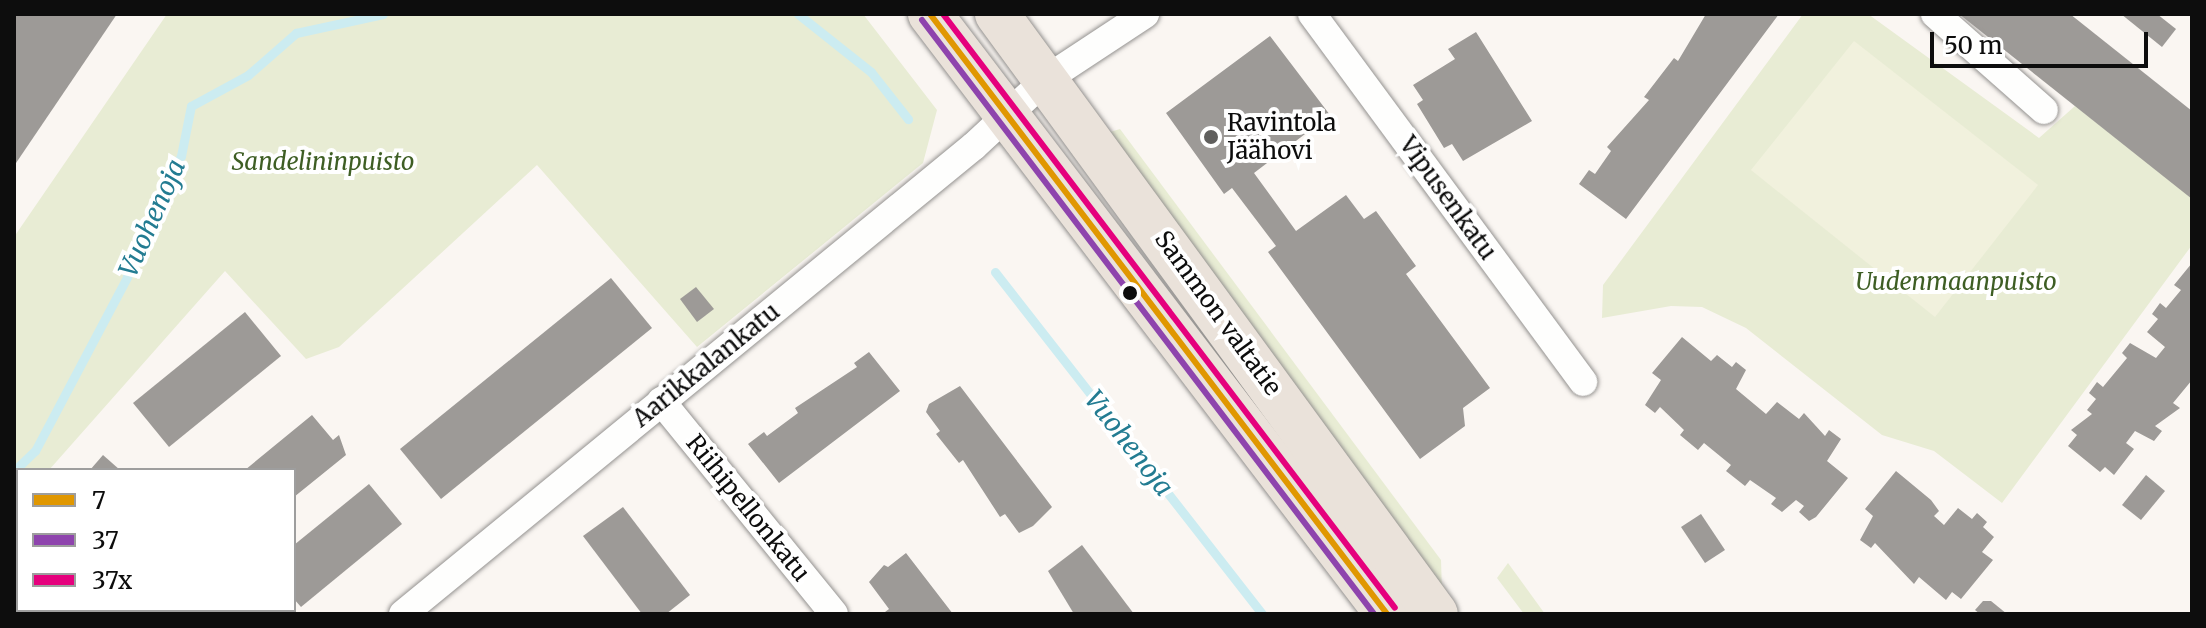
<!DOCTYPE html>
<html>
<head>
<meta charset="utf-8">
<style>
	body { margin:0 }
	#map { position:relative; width:2206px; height:628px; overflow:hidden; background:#faf6f2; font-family:Merriweather,serif }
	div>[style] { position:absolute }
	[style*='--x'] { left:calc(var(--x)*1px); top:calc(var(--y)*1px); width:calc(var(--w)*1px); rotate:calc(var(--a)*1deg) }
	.green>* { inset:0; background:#e8ecd4 }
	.pitch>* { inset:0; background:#f1f1dd }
	.stream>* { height:9px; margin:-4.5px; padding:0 4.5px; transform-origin:4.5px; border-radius:4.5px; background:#ccecf1 }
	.building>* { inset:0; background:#9d9a97 }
	.roads { filter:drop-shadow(0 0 2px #949290) drop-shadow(0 0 2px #949290) }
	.minor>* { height:28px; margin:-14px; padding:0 14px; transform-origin:14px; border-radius:14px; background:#fefefd }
	.primary>* { height:44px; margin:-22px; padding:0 22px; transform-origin:22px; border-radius:22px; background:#eae2da }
	.bus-1>* { height:6px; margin:-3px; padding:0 3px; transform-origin:3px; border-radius:3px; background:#e09701 }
	.bus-2>* { height:6px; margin:-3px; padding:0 3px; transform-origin:3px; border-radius:3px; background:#8e44ad }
	.bus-3>* { height:6px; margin:-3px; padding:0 3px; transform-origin:3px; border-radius:3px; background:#e5007d }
	.dots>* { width:22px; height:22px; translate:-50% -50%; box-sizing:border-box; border:4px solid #fff; border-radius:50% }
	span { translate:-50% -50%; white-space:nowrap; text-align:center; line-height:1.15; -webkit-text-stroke:8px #fff; paint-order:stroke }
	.poi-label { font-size:24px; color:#0d0d0d }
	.left { translate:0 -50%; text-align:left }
	.park-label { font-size:24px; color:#3e5e24; font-style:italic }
	.street-label { font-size:24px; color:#0d0d0d }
	.water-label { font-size:26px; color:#237c92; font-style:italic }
	.frame { position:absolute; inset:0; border:16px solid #0d0d0d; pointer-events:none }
	.legend { position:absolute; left:16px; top:468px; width:280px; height:144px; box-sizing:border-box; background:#fff; border:2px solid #9e9e9e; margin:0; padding:10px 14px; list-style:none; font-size:24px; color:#0d0d0d }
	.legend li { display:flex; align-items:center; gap:16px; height:40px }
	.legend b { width:40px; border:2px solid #9e9e9e }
	.scale { position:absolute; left:1930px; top:32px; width:218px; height:36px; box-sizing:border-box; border:4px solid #0d0d0d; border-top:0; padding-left:10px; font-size:24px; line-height:28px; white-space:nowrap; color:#0d0d0d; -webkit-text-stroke:6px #fff; paint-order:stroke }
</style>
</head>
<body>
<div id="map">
	<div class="green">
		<div style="clip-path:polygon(167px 14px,863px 14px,937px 110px,923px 163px,697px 347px,537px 165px,339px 347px,306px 359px,225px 271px,49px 470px,18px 470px,14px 510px,14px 237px)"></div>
		<div style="clip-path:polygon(1803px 14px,1868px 14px,2039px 138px,2075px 106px,2192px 197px,2192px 245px,2002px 503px,1934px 451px,1882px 435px,1746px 328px,1702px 307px,1671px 306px,1602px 318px,1603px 285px)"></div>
		<div style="clip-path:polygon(1120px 129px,1441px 560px,1442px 591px,1110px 132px)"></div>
		<div style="clip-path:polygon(1508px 563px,1545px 614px,1524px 614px,1497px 578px)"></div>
	</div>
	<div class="pitch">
		<div style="clip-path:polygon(1854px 41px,2038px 185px,1935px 317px,1751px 170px)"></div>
	</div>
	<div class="stream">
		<div style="--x:798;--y:14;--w:93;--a:38.5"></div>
		<div style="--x:871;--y:72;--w:60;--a:51.8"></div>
		<div style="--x:995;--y:272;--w:434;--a:52"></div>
		<div style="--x:14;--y:471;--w:29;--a:-44"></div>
		<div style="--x:35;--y:451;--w:197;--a:-62.1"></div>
		<div style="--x:127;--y:277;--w:23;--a:-80"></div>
		<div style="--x:131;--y:254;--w:110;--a:-63"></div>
		<div style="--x:181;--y:156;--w:51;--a:-78.7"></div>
		<div style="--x:191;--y:106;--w:65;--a:-28.5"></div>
		<div style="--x:248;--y:75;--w:64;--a:-41.2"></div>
		<div style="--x:296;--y:33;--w:89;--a:-12.3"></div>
	</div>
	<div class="building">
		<div style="clip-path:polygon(14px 14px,117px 14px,14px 166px)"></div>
		<div style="clip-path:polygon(1706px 14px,1779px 14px,1626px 219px,1579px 184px,1589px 170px,1595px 174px,1611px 151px,1607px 147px,1649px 100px,1644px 97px,1674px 58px,1678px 61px)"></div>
		<div style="clip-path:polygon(1959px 14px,2070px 14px,2192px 111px,2192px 199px)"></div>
		<div style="clip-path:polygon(2121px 14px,2157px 14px,2176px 29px,2162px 47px)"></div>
		<div style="clip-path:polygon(1476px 32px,1532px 121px,1463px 161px,1452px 144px,1444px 148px,1417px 104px,1423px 100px,1413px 85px,1455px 59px,1448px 49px)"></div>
		<div style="clip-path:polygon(1270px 36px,1330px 115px,1254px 173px,1296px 231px,1346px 195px,1364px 219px,1376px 211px,1416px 266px,1406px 274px,1490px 388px,1463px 408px,1465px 426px,1420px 459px,1268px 252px,1276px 246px,1232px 188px,1224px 194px,1166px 113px)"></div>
		<div style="clip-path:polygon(2192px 263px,2192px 380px,2173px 403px,2180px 408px,2155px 426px,2162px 431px,2154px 441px,2135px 431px,2126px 443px,2134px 449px,2114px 475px,2105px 467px,2100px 472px,2068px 446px,2077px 435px,2071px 430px,2092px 414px,2087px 410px,2096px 399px,2089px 393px,2097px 382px,2103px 387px,2127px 358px,2122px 353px,2130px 343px,2156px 358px,2165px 347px,2147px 332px,2158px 319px,2152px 314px,2160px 303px,2166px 308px,2181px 290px,2174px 285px)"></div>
		<div style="clip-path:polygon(611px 278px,652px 328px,441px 499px,400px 449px)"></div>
		<div style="clip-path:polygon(696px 287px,714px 309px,697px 322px,680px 299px)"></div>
		<div style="clip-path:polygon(245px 312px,281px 356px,169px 447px,133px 403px)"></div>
		<div style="clip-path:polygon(1682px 337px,1711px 361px,1717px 355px,1732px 367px,1736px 362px,1746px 370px,1736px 389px,1766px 414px,1777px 402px,1799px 419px,1804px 413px,1825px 436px,1829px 430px,1841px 439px,1827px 461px,1848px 478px,1816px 517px,1809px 521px,1799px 512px,1804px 506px,1796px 500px,1782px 512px,1771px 504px,1776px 498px,1750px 480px,1745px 486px,1726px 471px,1731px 465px,1704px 443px,1698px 450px,1680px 435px,1684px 430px,1660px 407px,1655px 413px,1645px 405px,1661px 380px,1652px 373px)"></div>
		<div style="clip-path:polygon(869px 352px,900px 391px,779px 483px,748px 444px,764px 432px,767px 436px,798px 413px,795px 408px,857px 367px,854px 363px)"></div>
		<div style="clip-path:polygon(960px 386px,1052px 507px,1033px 526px,1019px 533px,1005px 514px,1000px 517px,963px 460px,959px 463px,936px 434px,940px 431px,926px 412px,929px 404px)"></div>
		<div style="clip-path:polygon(312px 415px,333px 440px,339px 435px,346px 455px,294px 497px,294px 470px,245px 470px)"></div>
		<div style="clip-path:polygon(103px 455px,120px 470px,90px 470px)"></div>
		<div style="clip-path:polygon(1896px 471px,1931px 500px,1939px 511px,1934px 516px,1944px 525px,1958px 508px,1972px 519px,1977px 513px,1987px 522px,1983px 527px,1994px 537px,1982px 552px,1993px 560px,1961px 599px,1952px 592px,1946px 600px,1919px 577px,1914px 584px,1875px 543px,1871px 548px,1860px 540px,1873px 516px,1865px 509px)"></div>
		<div style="clip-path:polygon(2146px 475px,2165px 491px,2141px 520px,2122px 505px)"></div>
		<div style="clip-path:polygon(369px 484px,402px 524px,301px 607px,294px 599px,294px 545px)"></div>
		<div style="clip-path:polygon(623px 507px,690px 595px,666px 614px,642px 614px,583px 536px)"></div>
		<div style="clip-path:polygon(1701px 514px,1725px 550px,1705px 563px,1681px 527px)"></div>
		<div style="clip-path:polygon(1082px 545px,1134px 614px,1074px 614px,1048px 571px)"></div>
		<div style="clip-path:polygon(906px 553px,953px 614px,885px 612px,889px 609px,869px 582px,884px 565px,888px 567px)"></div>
		<div style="clip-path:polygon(1983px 601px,1991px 601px,2007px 614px,1980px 614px,1975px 610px)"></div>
	</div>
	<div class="roads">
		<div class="minor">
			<div style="--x:1312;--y:14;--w:457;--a:53.6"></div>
			<div style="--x:1935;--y:14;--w:145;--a:41.4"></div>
			<div style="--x:661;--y:401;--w:274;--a:50.9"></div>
			<div style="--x:403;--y:614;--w:738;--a:-39.34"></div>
			<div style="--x:974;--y:146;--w:97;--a:-42.9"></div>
			<div style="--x:1045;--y:80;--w:120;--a:-33.4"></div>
		</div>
		<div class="primary">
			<div style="--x:930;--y:14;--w:754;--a:52.7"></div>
			<div style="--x:997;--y:14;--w:743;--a:53.81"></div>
		</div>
	</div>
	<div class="bus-1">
		<div style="--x:930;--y:14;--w:754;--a:52.7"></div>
	</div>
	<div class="bus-2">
		<div style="--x:922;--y:20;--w:746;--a:52.73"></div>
	</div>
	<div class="bus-3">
		<div style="--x:943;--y:14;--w:746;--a:52.73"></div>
	</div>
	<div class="dots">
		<div style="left:1211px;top:137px;background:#605f5d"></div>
		<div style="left:1130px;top:293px;background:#0d0d0d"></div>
	</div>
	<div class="poi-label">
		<span class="left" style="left:1227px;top:137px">Ravintola<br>Jäähovi</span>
	</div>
	<div class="park-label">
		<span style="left:323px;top:162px">Sandelininpuisto</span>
		<span style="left:1956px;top:282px">Uudenmaanpuisto</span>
	</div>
	<div class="street-label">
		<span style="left:1448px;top:198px;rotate:54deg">Vipusenkatu</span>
		<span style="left:1218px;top:313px;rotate:54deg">Sammon valtatie</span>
		<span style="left:706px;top:365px;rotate:-39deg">Aarikkalankatu</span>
		<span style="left:748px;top:508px;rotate:51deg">Riihipellonkatu</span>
	</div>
	<div class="water-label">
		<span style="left:152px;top:218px;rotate:-66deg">Vuohenoja</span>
		<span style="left:1129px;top:443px;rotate:52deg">Vuohenoja</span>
	</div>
	<div class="frame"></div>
	<ul class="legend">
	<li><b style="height:10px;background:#e09701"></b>7</li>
	<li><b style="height:10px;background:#8e44ad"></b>37</li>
	<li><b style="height:10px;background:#e5007d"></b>37x</li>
	</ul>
	<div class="scale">50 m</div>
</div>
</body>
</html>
